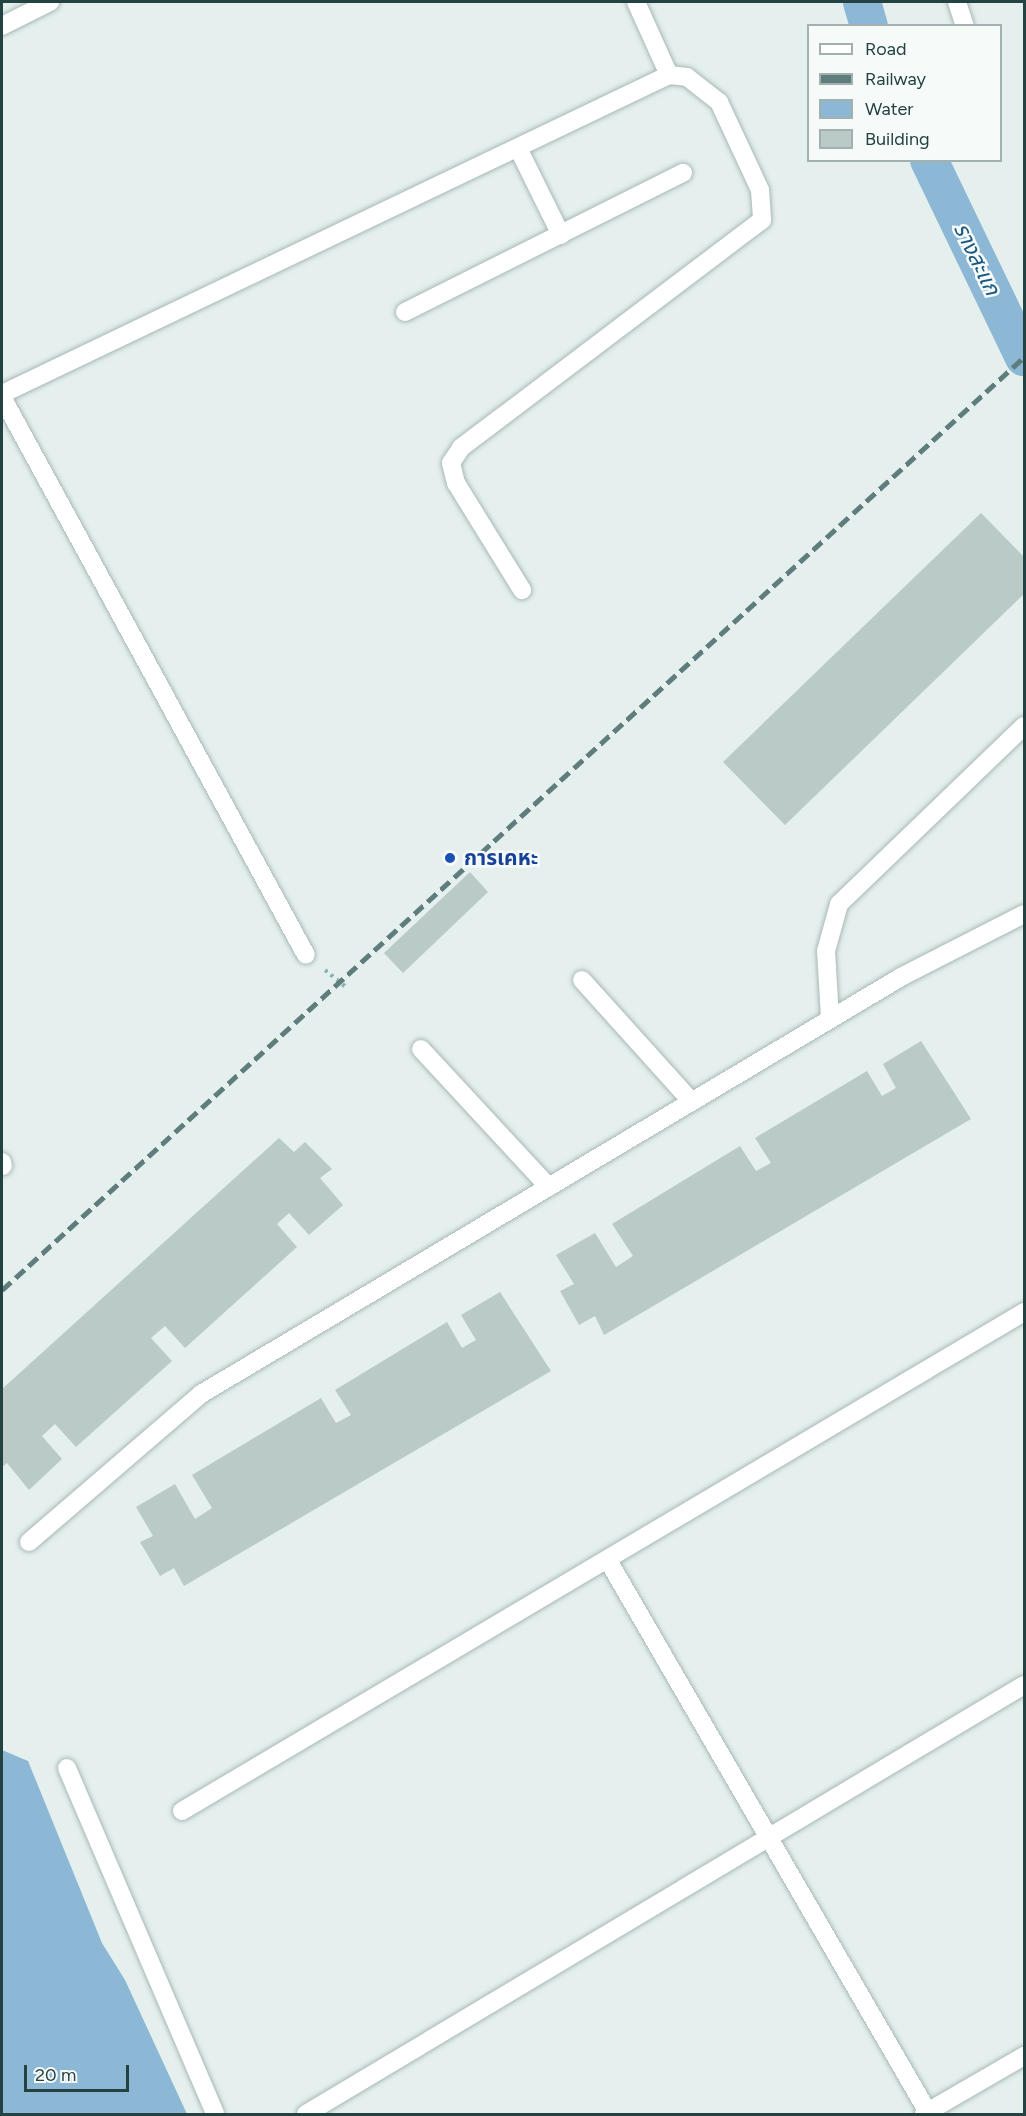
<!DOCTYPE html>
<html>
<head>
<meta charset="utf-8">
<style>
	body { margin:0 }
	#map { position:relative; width:1026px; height:2116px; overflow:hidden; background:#e5efed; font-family:Figtree,"Noto Sans Thai",sans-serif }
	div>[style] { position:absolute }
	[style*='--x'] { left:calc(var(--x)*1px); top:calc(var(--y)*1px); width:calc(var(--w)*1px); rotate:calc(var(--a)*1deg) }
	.water>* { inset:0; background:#8cb8d5 }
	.canal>* { height:38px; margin:-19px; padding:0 19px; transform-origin:19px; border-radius:19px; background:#8cb8d5 }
	.building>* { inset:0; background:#bacac7 }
	.path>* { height:4px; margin-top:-2px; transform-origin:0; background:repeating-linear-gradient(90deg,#85b3b0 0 3px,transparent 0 7.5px) }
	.roads { filter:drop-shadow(0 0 2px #a7b8b6) drop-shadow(0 0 2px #a7b8b6) }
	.service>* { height:18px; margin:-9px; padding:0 9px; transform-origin:9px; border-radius:9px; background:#fff }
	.minor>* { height:18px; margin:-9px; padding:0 9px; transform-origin:9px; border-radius:9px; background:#fff }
	.rail>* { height:4.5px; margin-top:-2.25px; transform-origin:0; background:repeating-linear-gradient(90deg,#5e7d7c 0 12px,transparent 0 18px) }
	.dots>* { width:16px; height:16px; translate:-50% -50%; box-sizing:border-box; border:3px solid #f6fbfa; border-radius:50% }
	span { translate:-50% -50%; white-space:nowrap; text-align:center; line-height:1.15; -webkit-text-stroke:5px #f6fbfa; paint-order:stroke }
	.transit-label { font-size:21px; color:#164399; font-weight:700 }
	.left { translate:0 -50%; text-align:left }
	.water-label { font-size:22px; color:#1a5781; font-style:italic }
	.frame { position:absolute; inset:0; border:3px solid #234241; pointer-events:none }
	.legend { position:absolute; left:807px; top:24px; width:195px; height:138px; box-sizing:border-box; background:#f6fbfa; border:2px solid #a2b1b0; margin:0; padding:8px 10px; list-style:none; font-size:18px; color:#234241 }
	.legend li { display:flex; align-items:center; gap:12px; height:30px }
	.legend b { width:30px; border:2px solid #a2b1b0 }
	.scale { position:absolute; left:24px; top:2065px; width:105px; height:27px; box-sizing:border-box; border:3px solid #234241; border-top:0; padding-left:8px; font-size:18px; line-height:21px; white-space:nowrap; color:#234241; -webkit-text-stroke:4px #f6fbfa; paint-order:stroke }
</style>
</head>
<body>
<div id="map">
	<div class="water">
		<div style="clip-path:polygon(2px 1750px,28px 1761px,102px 1943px,125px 1980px,187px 2114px,2px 2114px)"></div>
	</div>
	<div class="canal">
		<div style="--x:862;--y:2;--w:25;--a:74"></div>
		<div style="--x:929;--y:160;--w:219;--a:64.3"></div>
	</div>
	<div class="building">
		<div style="clip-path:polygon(981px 513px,1024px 557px,1024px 594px,785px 825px,723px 762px)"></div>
		<div style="clip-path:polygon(470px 872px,488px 892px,403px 973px,384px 953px)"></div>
		<div style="clip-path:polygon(921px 1041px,971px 1119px,604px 1335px,595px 1316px,579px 1325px,560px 1291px,574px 1284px,556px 1255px,595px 1233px,616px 1267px,633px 1256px,612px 1224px,740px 1146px,756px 1171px,771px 1163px,755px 1138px,867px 1071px,882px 1096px,896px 1088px,883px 1064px)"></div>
		<div style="clip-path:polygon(279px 1138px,294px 1152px,305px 1142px,332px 1169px,320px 1178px,343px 1205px,309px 1235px,289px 1213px,277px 1224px,297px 1247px,185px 1348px,165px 1326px,151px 1338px,172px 1361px,76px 1447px,55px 1424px,42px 1436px,62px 1459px,29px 1490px,7px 1463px,2px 1467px,2px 1389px)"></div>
		<div style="clip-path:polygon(500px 1292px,551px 1371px,184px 1586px,174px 1568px,160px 1576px,140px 1542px,153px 1536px,136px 1507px,175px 1484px,195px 1519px,212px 1508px,192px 1475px,321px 1398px,336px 1423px,351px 1415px,335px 1390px,447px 1322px,462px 1348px,476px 1340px,461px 1315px)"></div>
	</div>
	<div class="path">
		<div style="--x:325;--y:970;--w:28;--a:39"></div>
	</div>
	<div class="roads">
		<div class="service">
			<div style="--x:957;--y:2;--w:25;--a:72"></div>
			<div style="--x:518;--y:148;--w:97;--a:63.7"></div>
			<div style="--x:405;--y:312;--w:311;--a:-26.6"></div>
		</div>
		<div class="minor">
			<div style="--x:636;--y:2;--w:80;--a:65.7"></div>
			<div style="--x:2;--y:26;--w:54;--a:-26.6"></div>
			<div style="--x:2;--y:394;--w:739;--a:-25.56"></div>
			<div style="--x:669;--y:75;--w:18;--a:6"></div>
			<div style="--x:687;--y:77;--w:41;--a:38"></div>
			<div style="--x:719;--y:102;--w:97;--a:65"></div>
			<div style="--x:760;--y:190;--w:30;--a:86"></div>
			<div style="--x:762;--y:220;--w:378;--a:142.9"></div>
			<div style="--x:461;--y:448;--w:18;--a:124"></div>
			<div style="--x:451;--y:463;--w:21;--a:76"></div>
			<div style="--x:456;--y:483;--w:126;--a:58.3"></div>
			<div style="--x:2;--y:397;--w:635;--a:61.42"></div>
			<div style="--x:582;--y:980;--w:163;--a:48"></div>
			<div style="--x:830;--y:1018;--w:67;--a:-93.4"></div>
			<div style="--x:826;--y:951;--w:49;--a:-74.5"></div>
			<div style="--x:839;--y:904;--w:257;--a:-43.9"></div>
			<div style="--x:421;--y:1049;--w:188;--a:47.2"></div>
			<div style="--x:2;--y:1162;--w:4;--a:76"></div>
			<div style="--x:29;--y:1542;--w:227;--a:-40.7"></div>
			<div style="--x:201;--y:1394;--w:815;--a:-30.78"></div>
			<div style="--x:901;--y:977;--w:138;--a:-27.1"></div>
			<div style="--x:609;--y:1562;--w:638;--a:59.9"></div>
			<div style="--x:67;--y:1768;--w:376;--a:66.8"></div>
			<div style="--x:182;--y:1811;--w:979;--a:-30.65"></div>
			<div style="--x:306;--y:2114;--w:836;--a:-30.86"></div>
			<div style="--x:924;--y:2114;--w:116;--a:-30.1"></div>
		</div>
	</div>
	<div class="rail">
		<div style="--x:2;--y:1290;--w:1384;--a:-42.39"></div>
	</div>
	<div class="dots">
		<div style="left:450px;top:858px;background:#1a4fb4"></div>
	</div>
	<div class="transit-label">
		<span class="left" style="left:464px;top:858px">การเคหะ</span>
	</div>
	<div class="water-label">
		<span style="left:977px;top:259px;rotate:64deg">รางสะแก</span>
	</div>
	<div class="frame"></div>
	<ul class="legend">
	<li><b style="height:8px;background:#fff"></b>Road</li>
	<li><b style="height:8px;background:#5e7d7c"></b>Railway</li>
	<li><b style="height:16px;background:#8cb8d5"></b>Water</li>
	<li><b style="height:16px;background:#bacac7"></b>Building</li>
	</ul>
	<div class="scale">20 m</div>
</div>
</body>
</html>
